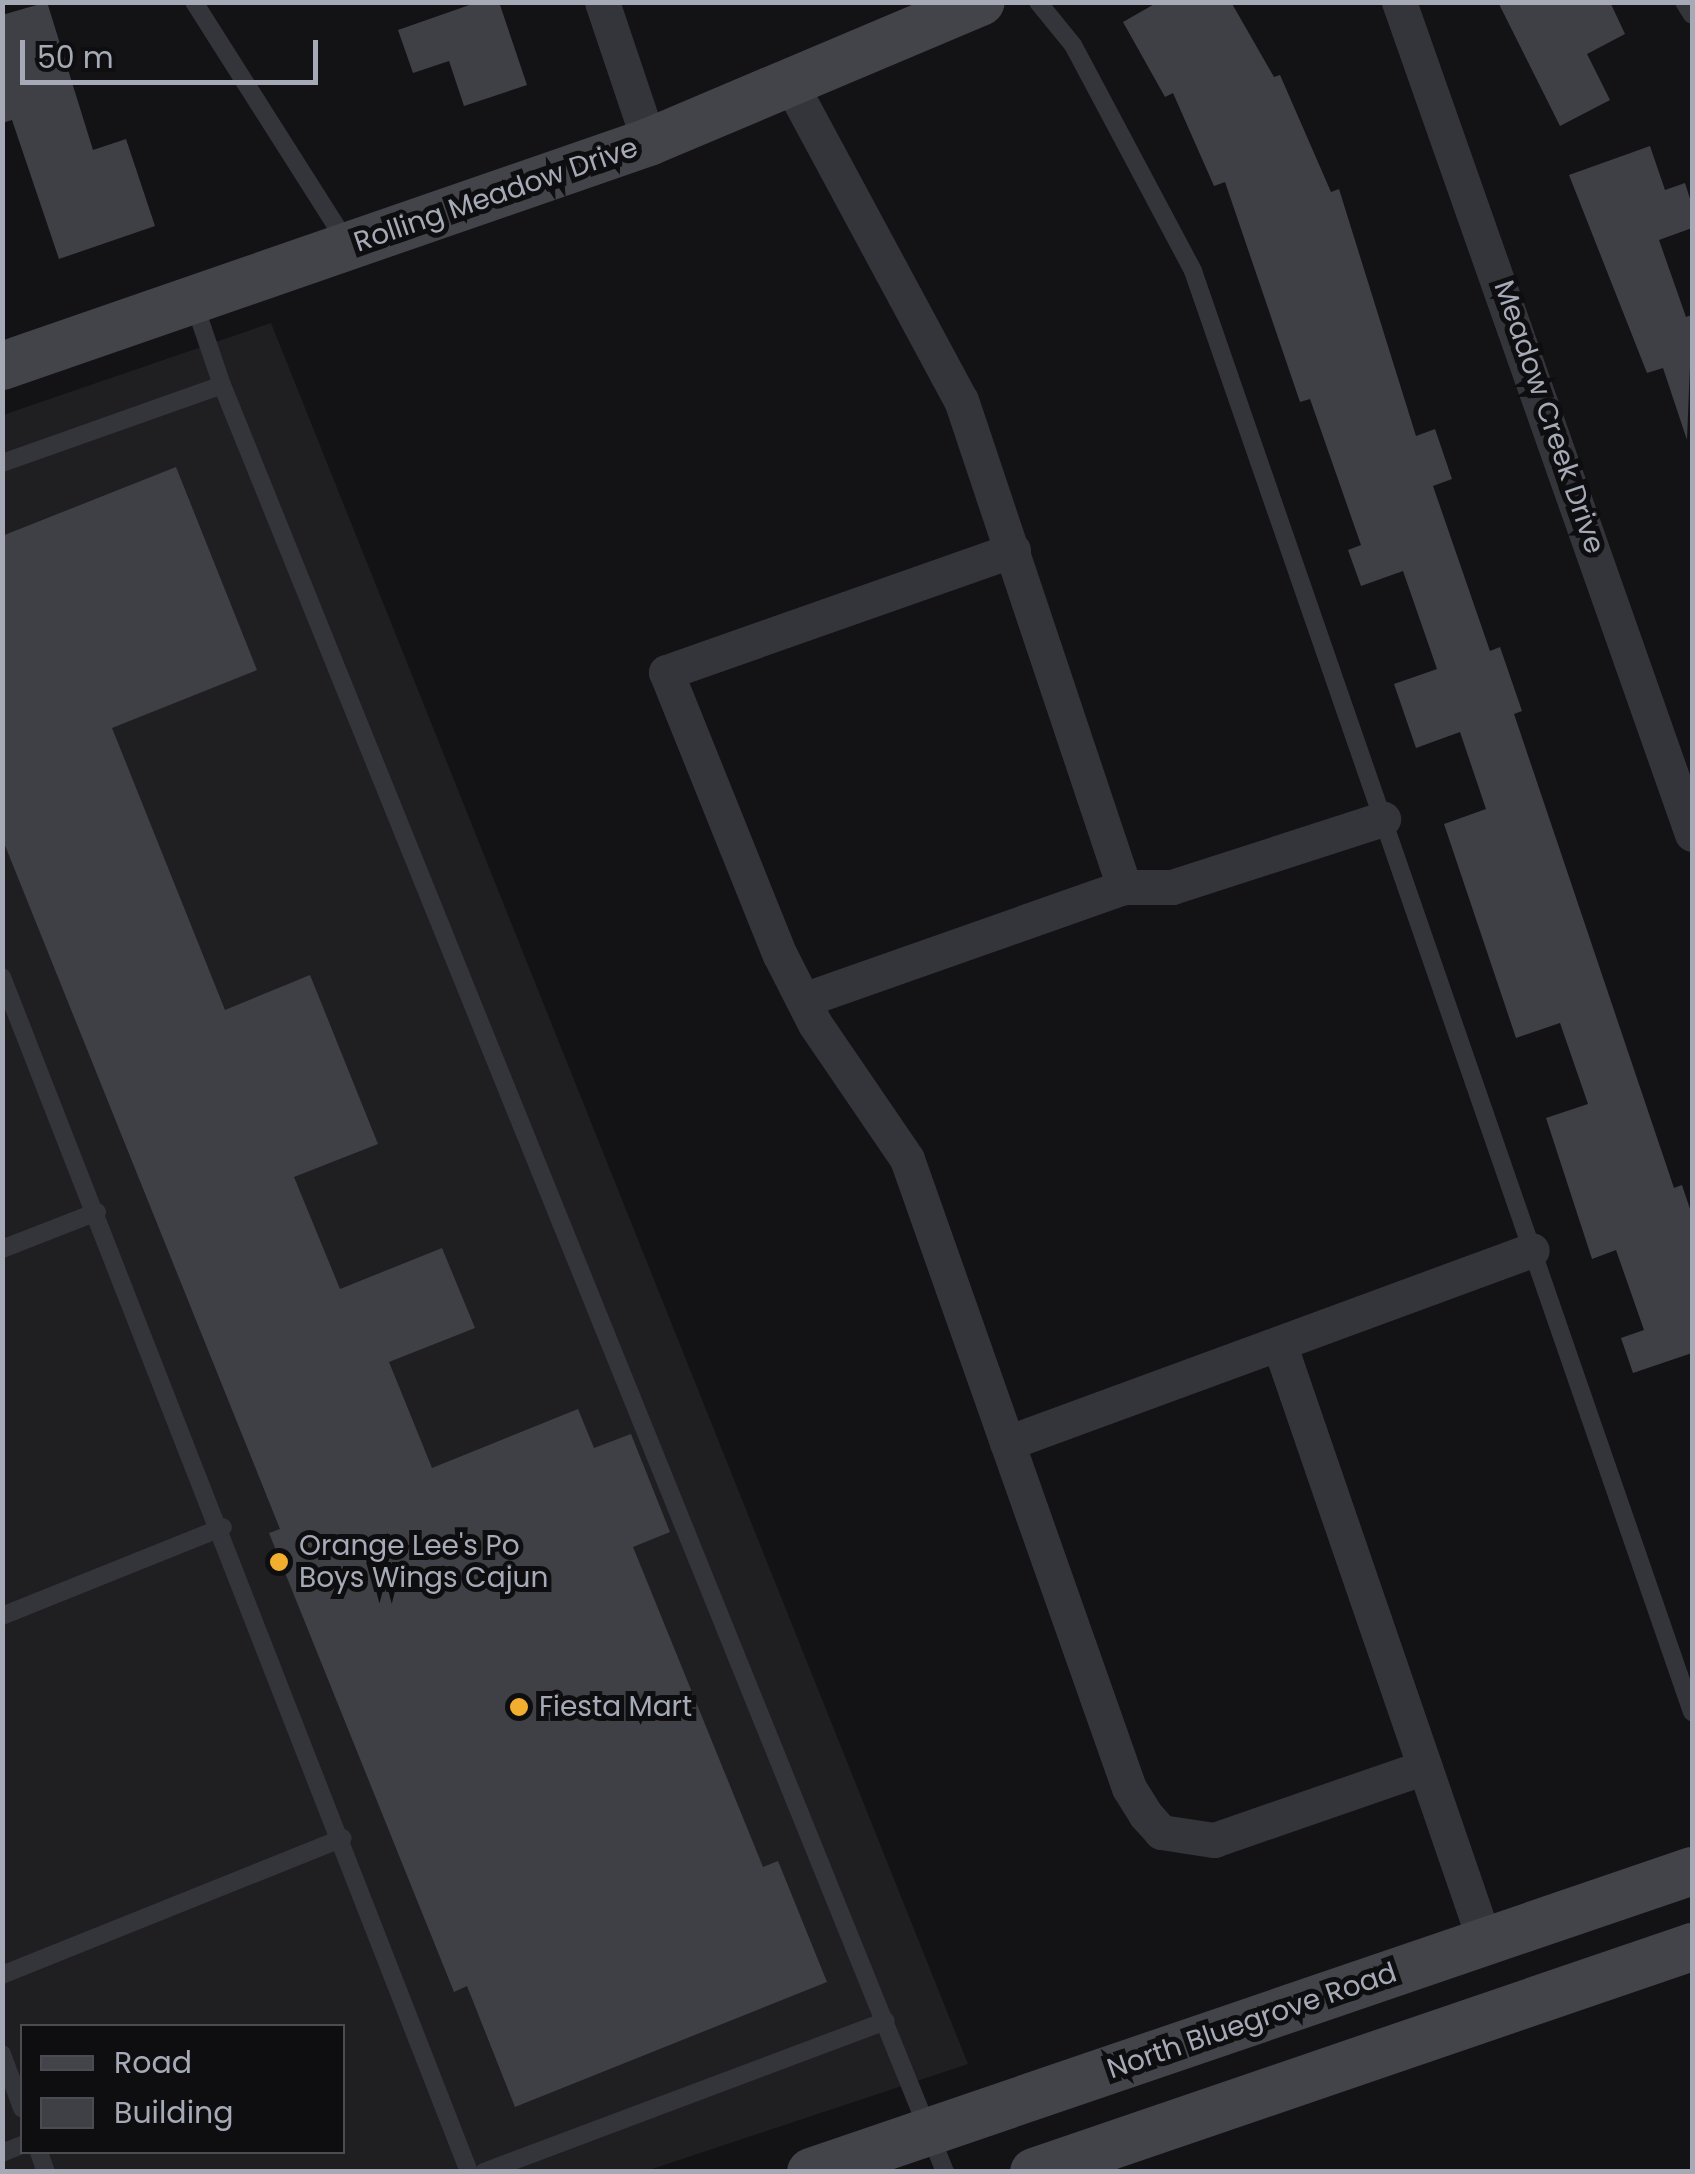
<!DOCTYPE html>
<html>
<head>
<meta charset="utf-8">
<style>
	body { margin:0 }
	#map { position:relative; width:1695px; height:2174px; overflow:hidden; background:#131315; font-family:Poppins,sans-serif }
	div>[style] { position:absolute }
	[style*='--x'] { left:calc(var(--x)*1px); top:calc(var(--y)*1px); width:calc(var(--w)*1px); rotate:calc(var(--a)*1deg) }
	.built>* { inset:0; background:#1f1f22 }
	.building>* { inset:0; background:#3f4045 }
	.lane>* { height:18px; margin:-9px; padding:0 9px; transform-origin:9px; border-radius:9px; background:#34353a }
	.street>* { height:35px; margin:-17.5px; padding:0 17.5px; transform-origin:17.5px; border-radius:17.5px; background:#34353a }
	.secondary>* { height:48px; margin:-24px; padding:0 24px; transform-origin:24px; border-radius:24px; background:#42444a }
	.dots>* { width:28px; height:28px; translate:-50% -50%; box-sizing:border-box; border:5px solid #0e0e10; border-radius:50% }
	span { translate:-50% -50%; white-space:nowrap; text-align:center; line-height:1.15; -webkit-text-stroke:10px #0e0e10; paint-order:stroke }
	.street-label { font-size:28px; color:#a5aab6 }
	.poi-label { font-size:28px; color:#a5aab6 }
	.left { translate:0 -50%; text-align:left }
	.frame { position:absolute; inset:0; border:5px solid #a5aab6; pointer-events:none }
	.legend { position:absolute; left:20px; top:2024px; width:325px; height:130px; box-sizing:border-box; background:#0e0e10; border:2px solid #4a4c52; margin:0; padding:12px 18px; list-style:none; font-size:30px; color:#a5aab6 }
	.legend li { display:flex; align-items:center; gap:20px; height:50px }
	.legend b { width:50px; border:2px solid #4a4c52 }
	.scale { position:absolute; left:20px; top:40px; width:298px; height:45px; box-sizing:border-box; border:5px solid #a5aab6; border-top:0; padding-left:12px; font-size:30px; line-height:35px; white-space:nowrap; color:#a5aab6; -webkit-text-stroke:8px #0e0e10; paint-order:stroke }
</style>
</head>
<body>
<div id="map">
	<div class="built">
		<div style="clip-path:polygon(evenodd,271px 323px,968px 2064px,646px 2171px,2px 2171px,3px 415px,271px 323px,22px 2026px,342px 2026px,342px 2152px,22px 2152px,22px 2026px)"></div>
	</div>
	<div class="building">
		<div style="clip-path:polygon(47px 2px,93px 150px,126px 139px,155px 226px,59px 259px,12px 120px,2px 123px,2px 15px)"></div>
		<div style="clip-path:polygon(478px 2px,499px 2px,527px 85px,464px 106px,449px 61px,413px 73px,398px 30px)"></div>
		<div style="clip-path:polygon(1158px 2px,1231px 2px,1274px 77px,1280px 75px,1331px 192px,1339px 189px,1416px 436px,1435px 429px,1452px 479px,1433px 486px,1490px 651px,1500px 647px,1522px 711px,1514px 714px,1674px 1188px,1682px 1185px,1692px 1215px,1692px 1353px,1633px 1373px,1621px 1338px,1644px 1330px,1616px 1250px,1592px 1259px,1546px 1118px,1588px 1104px,1560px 1023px,1516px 1038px,1444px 824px,1486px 809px,1460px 732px,1416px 748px,1394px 684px,1437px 669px,1403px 571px,1361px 586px,1348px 550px,1361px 545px,1310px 399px,1300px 402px,1225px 182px,1214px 186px,1173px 93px,1165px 97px,1123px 22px)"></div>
		<div style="clip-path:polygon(1498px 2px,1610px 2px,1625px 34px,1587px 54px,1610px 100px,1560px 126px)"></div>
		<div style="clip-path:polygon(1650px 146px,1665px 190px,1685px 183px,1692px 205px,1692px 228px,1659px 240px,1686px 317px,1692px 315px,1687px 440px,1663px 368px,1647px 373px,1569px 175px)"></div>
		<div style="clip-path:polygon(176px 467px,257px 670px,112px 728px,225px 1010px,310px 975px,378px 1144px,294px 1177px,340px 1289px,442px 1248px,475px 1328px,389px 1362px,432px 1468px,578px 1409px,594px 1448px,631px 1434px,670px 1532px,633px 1547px,763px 1867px,778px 1861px,827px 1982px,515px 2107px,467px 1986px,454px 1992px,269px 1533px,280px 1529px,2px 838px,2px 536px)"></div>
	</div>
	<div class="lane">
		<div style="--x:194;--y:2;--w:289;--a:57.6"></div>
		<div style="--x:1038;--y:2;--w:55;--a:50.9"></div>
		<div style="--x:1073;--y:45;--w:256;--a:62"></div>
		<div style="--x:1193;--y:271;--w:1525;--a:70.9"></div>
		<div style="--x:1684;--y:2;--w:15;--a:58"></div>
		<div style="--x:193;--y:300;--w:90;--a:71.2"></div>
		<div style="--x:2;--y:463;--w:233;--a:-19.5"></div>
		<div style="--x:222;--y:385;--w:1928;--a:67.97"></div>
		<div style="--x:2;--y:977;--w:1283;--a:68.65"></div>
		<div style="--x:2;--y:1249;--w:102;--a:-21.3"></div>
		<div style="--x:2;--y:1616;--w:238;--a:-21.9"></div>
		<div style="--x:2;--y:1975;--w:367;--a:-21.9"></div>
		<div style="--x:2;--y:2054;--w:58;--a:69.7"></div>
		<div style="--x:39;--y:2152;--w:21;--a:71"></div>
		<div style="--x:2;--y:2153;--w:22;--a:-22"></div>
		<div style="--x:484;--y:2172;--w:429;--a:-20.6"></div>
	</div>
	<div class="street">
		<div style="--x:602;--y:2;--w:148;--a:71.4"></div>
		<div style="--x:1399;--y:2;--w:882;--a:70.6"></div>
		<div style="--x:790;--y:83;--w:360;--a:61.7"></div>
		<div style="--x:961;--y:400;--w:514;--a:71.49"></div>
		<div style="--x:1013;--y:550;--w:368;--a:160.6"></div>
		<div style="--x:666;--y:672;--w:305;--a:68.1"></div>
		<div style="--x:780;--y:955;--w:77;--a:63.1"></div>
		<div style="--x:815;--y:1024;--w:163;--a:55.7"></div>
		<div style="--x:907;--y:1159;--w:667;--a:70.56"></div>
		<div style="--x:1129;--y:1788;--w:31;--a:58"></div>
		<div style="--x:1145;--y:1814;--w:24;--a:48"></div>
		<div style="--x:1161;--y:1832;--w:54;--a:8.6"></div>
		<div style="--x:1214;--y:1840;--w:223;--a:-19.1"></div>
		<div style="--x:803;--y:1000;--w:340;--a:-19.4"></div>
		<div style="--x:1124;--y:887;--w:48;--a:0"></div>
		<div style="--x:1172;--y:887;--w:222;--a:-17.9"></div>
		<div style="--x:1281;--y:1349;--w:627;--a:71.02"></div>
		<div style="--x:1007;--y:1443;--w:559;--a:-20.18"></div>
	</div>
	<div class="secondary">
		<div style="--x:2;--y:366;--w:685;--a:-19.1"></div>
		<div style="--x:649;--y:142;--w:360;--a:-22.9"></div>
		<div style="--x:811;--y:2172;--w:931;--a:-18.86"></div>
		<div style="--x:1034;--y:2172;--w:695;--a:-18.88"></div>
	</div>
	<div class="dots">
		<div style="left:279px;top:1562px;background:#f2af2f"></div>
		<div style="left:519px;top:1707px;background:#f2af2f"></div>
	</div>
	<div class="street-label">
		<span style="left:496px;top:195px;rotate:-19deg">Rolling Meadow Drive</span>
		<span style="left:1549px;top:417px;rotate:71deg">Meadow Creek Drive</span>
		<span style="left:1252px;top:2021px;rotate:-19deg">North Bluegrove Road</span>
	</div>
	<div class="poi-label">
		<span class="left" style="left:299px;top:1562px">Orange Lee's Po<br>Boys Wings Cajun</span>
		<span class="left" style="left:539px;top:1707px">Fiesta Mart</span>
	</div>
	<div class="frame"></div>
	<ul class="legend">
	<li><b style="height:12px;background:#42444a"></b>Road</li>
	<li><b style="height:28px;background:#3f4045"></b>Building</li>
	</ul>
	<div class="scale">50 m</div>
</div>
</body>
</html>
